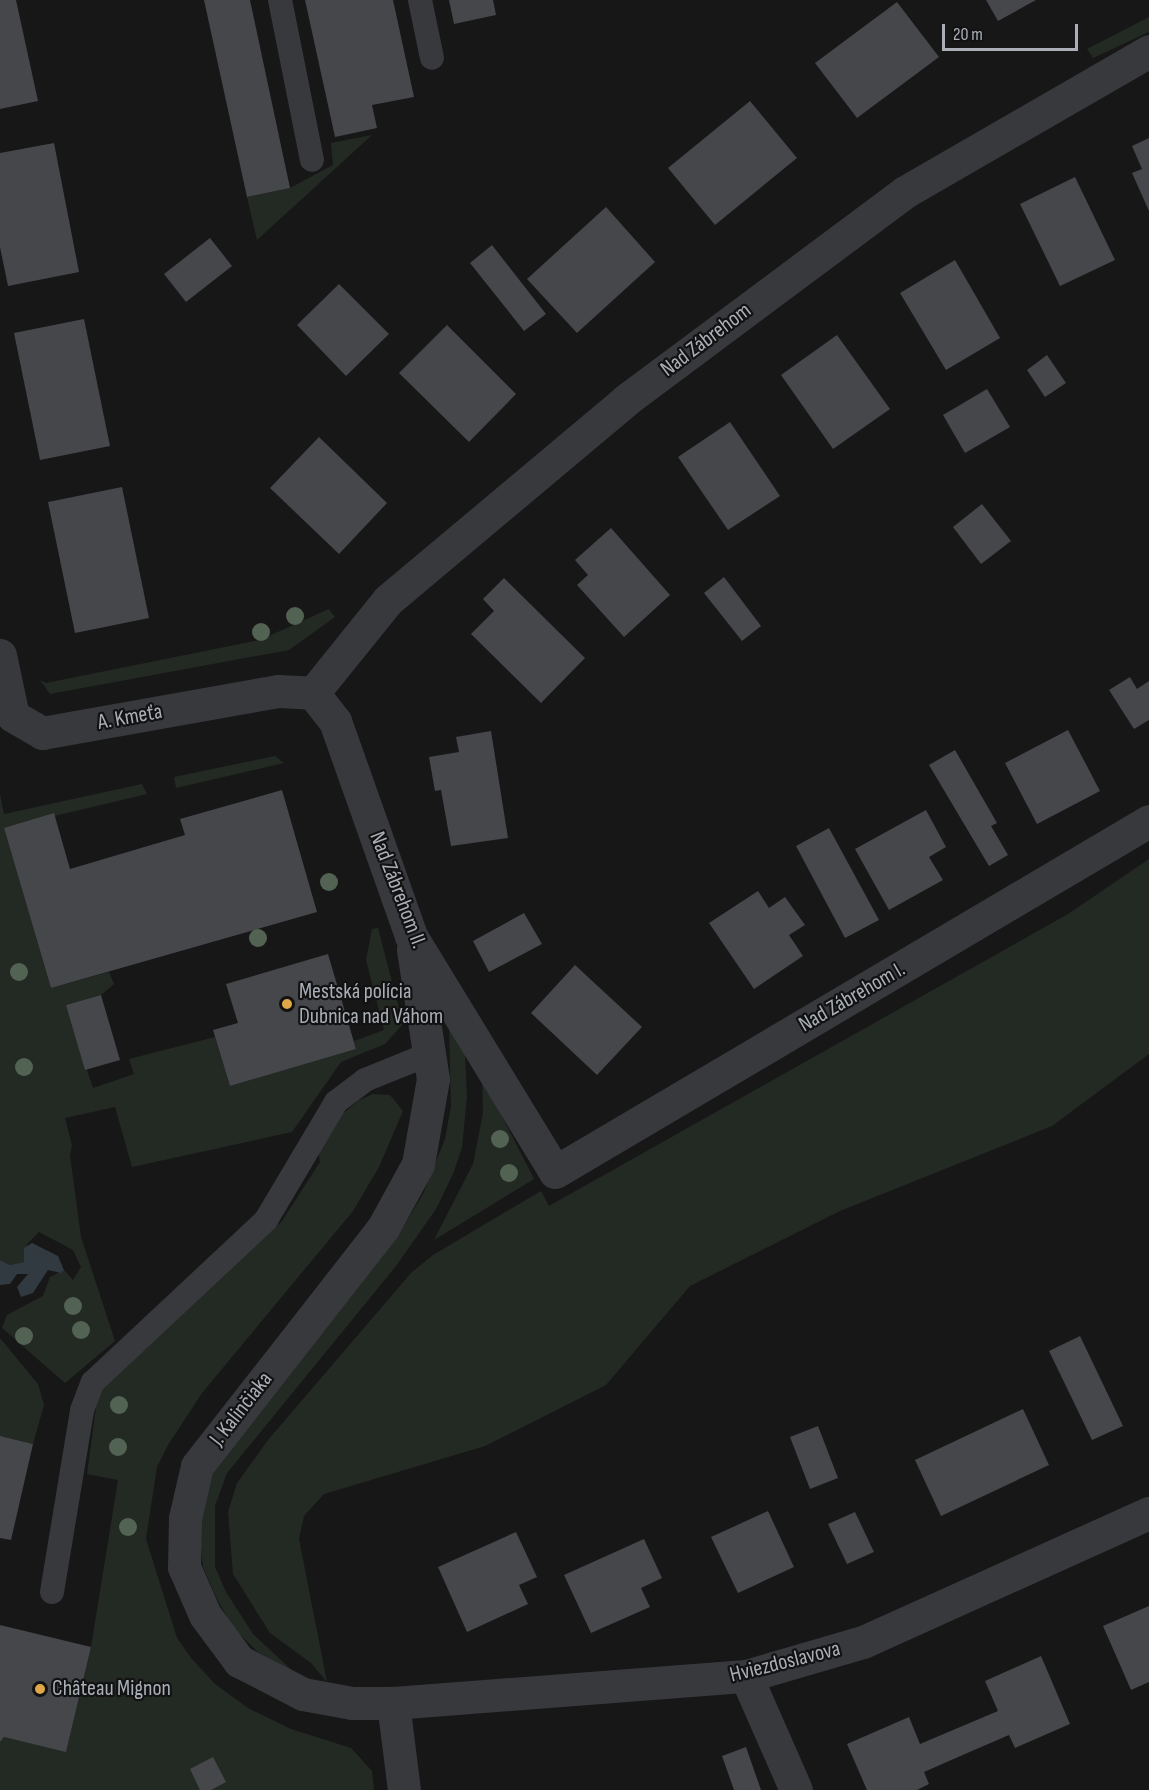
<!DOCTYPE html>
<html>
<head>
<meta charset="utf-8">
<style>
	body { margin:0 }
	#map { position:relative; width:1149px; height:1790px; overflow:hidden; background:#171718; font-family:"Sofia Sans Condensed",sans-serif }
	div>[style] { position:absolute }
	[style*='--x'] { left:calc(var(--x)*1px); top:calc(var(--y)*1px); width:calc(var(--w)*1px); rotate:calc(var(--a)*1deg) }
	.green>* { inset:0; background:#232a24 }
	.water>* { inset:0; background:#313a40 }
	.building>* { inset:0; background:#46474b }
	.lane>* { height:24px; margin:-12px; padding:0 12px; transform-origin:12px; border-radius:12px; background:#38393d }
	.street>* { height:33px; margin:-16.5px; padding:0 16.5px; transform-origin:16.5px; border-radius:16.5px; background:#38393d }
	.trees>* { width:18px; height:18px; margin:-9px; border-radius:50%; background:#526253 }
	.dots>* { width:16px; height:16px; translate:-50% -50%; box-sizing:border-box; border:3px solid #121213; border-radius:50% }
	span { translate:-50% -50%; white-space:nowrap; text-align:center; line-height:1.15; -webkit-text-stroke:4.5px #121213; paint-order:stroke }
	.street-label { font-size:22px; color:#aaafb7 }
	.poi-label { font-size:22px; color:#aaafb7 }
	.left { translate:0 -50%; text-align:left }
	.scale { position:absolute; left:942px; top:24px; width:136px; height:27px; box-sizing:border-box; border:3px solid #aaafb7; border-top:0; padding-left:8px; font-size:18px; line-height:21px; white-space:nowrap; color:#aaafb7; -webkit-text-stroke:4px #121213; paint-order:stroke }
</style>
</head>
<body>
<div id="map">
	<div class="green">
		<div style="clip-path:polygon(1149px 17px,1149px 32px,1093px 58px,1087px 49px)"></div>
		<div style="clip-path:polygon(372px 135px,257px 240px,247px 197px,290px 188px,333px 165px,331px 143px)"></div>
		<div style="clip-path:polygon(329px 609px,335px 617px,289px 650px,50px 694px,40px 680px,46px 683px,260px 640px)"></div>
		<div style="clip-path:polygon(275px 756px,284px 763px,176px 788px,174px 777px)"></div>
		<div style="clip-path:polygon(142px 784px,147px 794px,4px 828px,51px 988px,109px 972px,114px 984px,101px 995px,66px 1005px,93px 1088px,134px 1074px,129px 1059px,215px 1037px,230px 1086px,356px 1049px,354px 1041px,384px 1030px,366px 960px,372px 929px,378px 928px,403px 1024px,385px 1044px,341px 1062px,292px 1132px,132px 1167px,115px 1107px,65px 1118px,72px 1145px,70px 1155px,81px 1237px,115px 1341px,65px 1383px,2px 1328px,7px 1315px,43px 1296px,50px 1277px,64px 1270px,73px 1280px,81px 1267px,73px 1250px,39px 1232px,27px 1244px,25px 1262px,10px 1265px,0 1260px,0 794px,4px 814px)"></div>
		<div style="clip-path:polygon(1149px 859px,1149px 1054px,1052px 1126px,840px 1211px,690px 1286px,606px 1385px,485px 1446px,324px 1494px,304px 1516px,299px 1539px,327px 1682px,311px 1663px,270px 1633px,233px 1574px,228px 1512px,237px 1483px,268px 1440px,411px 1273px,433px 1255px,541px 1191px,549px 1206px,1068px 914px)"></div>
		<div style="clip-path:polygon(449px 1026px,465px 1053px,467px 1096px,462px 1148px,453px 1174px,436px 1209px,396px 1266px,227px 1473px,215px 1506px,215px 1567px,226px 1592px,253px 1634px,295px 1673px,258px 1652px,233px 1628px,215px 1595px,203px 1567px,199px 1528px,207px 1484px,230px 1443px,397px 1237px,423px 1194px,445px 1139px,451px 1106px)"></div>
		<div style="clip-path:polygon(482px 1077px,534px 1179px,434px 1240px,473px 1164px,483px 1113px)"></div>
		<div style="clip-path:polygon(373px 1094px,390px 1095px,403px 1111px,379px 1167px,353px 1211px,202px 1393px,168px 1445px,157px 1467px,146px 1539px,177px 1638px,192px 1659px,215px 1684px,248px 1708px,291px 1729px,351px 1748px,372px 1771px,374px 1790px,0 1790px,0 1742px,4px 1737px,66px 1751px,91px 1647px,118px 1480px,87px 1474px,98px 1392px,282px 1221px,320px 1162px,318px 1150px,340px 1116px,359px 1100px)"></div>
		<div style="clip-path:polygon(0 1338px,38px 1384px,44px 1405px,33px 1444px,0 1436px)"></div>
	</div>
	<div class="water">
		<div style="clip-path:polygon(32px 1243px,58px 1256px,64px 1270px,61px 1273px,48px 1270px,33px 1293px,21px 1297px,17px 1287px,28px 1274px,17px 1274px,10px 1284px,0 1285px,0 1260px,10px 1265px,24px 1262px,24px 1248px)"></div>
	</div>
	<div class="building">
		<div style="clip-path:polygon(0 0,16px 0,38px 101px,0 109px)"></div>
		<div style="clip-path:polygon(204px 0,250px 0,290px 188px,247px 197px)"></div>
		<div style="clip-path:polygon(305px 0,393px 0,414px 97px,372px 105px,377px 128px,335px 137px)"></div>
		<div style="clip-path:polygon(449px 0,493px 0,496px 15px,454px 24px)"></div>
		<div style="clip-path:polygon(986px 0,1036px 0,998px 21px)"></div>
		<div style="clip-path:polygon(897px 2px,939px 57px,857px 118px,815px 63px)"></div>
		<div style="clip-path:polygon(750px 101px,797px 158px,715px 225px,668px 168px)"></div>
		<div style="clip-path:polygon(1149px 138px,1149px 211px,1132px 173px,1142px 169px,1132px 146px)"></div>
		<div style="clip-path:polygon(54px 143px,79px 272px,8px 286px,0 247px,0 153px)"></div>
		<div style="clip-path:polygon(1075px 177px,1115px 260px,1060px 286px,1020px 204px)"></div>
		<div style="clip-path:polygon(606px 207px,655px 262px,577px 333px,527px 279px)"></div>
		<div style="clip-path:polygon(210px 238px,232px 266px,186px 302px,164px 274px)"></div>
		<div style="clip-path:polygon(492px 245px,546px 314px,524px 331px,470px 263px)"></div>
		<div style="clip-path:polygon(955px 260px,1000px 338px,946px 370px,900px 293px)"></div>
		<div style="clip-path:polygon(339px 284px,389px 334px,346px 376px,297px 325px)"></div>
		<div style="clip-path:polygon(84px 319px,110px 446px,40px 460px,14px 333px)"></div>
		<div style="clip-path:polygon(447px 325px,516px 394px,469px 442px,399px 373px)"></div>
		<div style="clip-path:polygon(837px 335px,890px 409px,833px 449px,781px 375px)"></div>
		<div style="clip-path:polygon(1047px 355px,1066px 383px,1045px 397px,1027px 370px)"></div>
		<div style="clip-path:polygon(987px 389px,1010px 427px,965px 453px,943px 415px)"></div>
		<div style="clip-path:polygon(730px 422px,780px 496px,728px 530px,678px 457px)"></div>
		<div style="clip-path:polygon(319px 437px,387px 503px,339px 554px,270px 488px)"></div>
		<div style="clip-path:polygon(122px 487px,149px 618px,75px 633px,48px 502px)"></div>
		<div style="clip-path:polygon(982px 504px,1011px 541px,981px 564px,953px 527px)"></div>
		<div style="clip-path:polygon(611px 528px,670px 595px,624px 637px,577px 585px,588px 575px,575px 560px)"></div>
		<div style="clip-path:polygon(724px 577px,761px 626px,742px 641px,704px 593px)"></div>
		<div style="clip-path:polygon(504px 578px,585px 658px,541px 703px,471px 634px,494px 611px,483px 599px)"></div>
		<div style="clip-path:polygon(1130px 677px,1137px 689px,1149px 681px,1149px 720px,1134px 729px,1109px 690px)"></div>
		<div style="clip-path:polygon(1068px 730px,1100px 791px,1037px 824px,1005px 763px)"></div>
		<div style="clip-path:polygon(491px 731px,508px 838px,451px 846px,441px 790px,435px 791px,429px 757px,459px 752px,456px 737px)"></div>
		<div style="clip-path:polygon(955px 750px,997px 823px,991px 826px,1008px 855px,989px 866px,929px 765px)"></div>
		<div style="clip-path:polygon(282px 790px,317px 912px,51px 988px,4px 828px,54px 813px,70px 869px,185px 835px,180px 819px)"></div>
		<div style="clip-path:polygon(926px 810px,946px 847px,929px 857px,943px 880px,889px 910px,855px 849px)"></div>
		<div style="clip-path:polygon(829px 828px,879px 920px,845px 938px,796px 846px)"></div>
		<div style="clip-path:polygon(758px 891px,769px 908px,785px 897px,805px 925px,789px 935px,803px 956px,754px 989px,709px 923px)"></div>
		<div style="clip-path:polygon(524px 913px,542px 944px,489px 972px,473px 941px)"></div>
		<div style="clip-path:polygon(328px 954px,356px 1049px,230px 1086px,213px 1030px,238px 1023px,226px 984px)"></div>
		<div style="clip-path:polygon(575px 965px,642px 1027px,597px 1075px,531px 1013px)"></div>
		<div style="clip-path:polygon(101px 995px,120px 1060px,85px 1070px,66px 1005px)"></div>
		<div style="clip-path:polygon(1080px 1336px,1123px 1426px,1092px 1440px,1049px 1351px)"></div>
		<div style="clip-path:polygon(1023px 1409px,1049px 1465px,941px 1516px,915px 1460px)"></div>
		<div style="clip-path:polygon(818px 1426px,838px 1478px,810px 1489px,790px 1437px)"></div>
		<div style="clip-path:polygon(0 1436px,33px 1444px,11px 1540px,0 1538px)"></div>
		<div style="clip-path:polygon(768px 1511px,794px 1567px,738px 1593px,711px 1537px)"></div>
		<div style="clip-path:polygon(855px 1512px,874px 1552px,847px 1564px,828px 1524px)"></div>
		<div style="clip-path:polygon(516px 1532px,537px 1577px,519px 1585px,528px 1604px,467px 1632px,438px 1567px)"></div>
		<div style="clip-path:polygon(644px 1539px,662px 1578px,641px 1588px,650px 1607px,591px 1633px,564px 1575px)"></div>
		<div style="clip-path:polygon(1149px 1606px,1149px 1682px,1131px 1690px,1103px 1626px)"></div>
		<div style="clip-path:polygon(0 1625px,91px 1647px,66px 1752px,4px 1737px,0 1742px)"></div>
		<div style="clip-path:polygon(1041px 1656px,1070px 1724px,1015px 1748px,1009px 1735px,965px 1754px,924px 1772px,929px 1784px,917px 1790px,867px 1790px,847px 1744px,909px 1717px,920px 1744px,998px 1711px,985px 1681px)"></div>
		<div style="clip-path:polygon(746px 1747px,761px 1790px,734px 1790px,722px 1756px)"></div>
		<div style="clip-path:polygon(213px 1757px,226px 1782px,211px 1790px,200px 1790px,190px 1769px)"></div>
	</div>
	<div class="lane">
		<div style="--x:280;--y:0;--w:163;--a:78.7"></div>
		<div style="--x:420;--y:0;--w:59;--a:78.3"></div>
		<div style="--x:52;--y:1592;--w:184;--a:-80.6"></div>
		<div style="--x:82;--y:1410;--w:30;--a:-69"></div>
		<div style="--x:93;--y:1382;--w:237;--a:-43.1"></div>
		<div style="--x:266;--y:1220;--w:137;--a:-59.3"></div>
		<div style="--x:336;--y:1102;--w:36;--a:-37"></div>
		<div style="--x:365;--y:1080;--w:69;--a:-22.1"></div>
	</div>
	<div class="street">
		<div style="--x:0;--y:655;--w:62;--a:78"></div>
		<div style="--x:13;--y:716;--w:34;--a:30"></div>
		<div style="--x:42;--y:733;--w:240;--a:-10.1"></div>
		<div style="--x:278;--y:691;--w:35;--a:3"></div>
		<div style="--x:313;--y:693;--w:36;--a:52"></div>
		<div style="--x:335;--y:721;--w:228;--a:70.5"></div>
		<div style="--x:411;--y:936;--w:276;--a:58.6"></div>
		<div style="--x:555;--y:1172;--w:690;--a:-30.58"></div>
		<div style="--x:313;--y:693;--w:119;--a:-51.1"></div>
		<div style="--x:388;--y:600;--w:311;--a:-40"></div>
		<div style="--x:626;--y:400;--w:348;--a:-36.7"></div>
		<div style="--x:905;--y:192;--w:282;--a:-30"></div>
		<div style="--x:746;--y:1676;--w:124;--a:66.3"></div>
		<div style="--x:393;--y:1703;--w:354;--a:-4.4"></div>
		<div style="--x:746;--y:1676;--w:122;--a:-16.2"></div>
		<div style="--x:863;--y:1642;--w:314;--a:-24.3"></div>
		<div style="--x:404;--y:1790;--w:88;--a:-97.2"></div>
		<div style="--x:393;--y:1703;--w:41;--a:180"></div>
		<div style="--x:352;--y:1703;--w:50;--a:-169.6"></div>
		<div style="--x:303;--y:1694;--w:72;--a:-152.7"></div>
		<div style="--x:239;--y:1661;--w:57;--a:-126.5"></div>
		<div style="--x:205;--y:1615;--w:52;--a:-113.6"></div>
		<div style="--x:184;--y:1567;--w:49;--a:-88.8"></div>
		<div style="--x:185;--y:1518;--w:53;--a:-77"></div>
		<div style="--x:197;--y:1466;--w:302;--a:-52"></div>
		<div style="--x:383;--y:1228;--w:73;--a:-61.3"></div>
		<div style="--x:418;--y:1164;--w:86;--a:-80"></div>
		<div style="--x:433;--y:1079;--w:131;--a:-98.8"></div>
	</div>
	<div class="trees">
		<div style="left:295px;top:616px"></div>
		<div style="left:261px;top:632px"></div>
		<div style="left:329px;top:882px"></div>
		<div style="left:258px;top:938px"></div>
		<div style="left:19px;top:972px"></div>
		<div style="left:24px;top:1067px"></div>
		<div style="left:500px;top:1139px"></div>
		<div style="left:509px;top:1173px"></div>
		<div style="left:73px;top:1306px"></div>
		<div style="left:81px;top:1330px"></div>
		<div style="left:24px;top:1336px"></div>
		<div style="left:119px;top:1405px"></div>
		<div style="left:118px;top:1447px"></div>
		<div style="left:128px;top:1527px"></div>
	</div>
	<div class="dots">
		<div style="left:287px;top:1004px;background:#dfa748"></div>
		<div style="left:40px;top:1689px;background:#dfa748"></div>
	</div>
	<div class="street-label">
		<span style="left:706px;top:340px;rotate:-37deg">Nad Zábrehom</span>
		<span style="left:130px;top:717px;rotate:-10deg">A. Kmeťa</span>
		<span style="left:398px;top:890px;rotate:69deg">Nad Zábrehom II.</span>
		<span style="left:852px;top:997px;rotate:-30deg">Nad Zábrehom I.</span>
		<span style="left:241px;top:1409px;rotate:-52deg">J. Kalinčiaka</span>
		<span style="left:785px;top:1662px;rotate:-14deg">Hviezdoslavova</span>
	</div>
	<div class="poi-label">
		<span class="left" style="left:299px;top:1004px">Mestská polícia<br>Dubnica nad Váhom</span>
		<span class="left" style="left:52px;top:1689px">Château Mignon</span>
	</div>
	<div class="scale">20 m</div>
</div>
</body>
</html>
